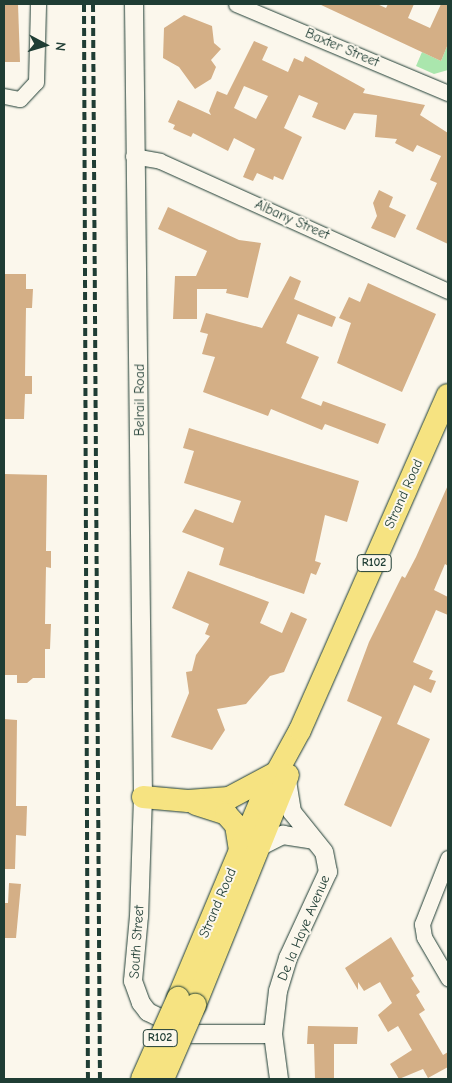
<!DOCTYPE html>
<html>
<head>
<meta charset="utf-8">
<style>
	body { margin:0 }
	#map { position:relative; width:452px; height:1083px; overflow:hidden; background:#fbf7ec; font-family:"Comic Neue",sans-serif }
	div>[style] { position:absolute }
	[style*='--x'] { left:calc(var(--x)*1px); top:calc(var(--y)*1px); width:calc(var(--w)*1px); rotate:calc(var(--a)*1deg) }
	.green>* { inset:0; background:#aae6ad }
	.building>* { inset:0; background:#d4af86 }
	.roads { filter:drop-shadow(0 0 1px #1f3d34) drop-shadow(0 0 1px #1f3d34) }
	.minor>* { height:15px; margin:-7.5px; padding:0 7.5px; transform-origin:7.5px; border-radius:7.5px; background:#fbf7ec }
	.tertiary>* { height:18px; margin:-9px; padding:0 9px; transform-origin:9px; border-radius:9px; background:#fbf7ec }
	.primary>* { height:22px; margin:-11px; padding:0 11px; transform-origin:11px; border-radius:11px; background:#f6e381 }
	.rail>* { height:4px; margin-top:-2px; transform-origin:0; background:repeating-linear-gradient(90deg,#1f3d34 0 8px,transparent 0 12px) }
	.bridges { filter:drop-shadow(0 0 1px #1f3d34) drop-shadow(0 0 1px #1f3d34) }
	.primary-bridge>* { height:22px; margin:-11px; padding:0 11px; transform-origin:11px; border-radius:11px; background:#f6e381 }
	span { translate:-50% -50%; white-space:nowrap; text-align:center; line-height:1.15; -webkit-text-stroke:4px #fbf7ec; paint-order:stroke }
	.shield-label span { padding:1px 4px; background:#fbf7ec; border:1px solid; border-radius:4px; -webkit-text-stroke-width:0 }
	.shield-label { font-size:12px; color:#1f3d34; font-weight:700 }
	.street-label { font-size:14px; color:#1f3d34 }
	.frame { position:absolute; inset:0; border:5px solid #1f3d34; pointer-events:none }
	.north { position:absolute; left:20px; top:20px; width:50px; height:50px; -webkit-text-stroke:4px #fbf7ec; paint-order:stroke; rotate:96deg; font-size:14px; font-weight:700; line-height:20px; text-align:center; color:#1f3d34 }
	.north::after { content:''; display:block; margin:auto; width:18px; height:22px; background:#1f3d34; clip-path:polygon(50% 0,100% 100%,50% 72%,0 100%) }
</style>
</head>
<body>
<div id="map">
	<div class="green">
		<div style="clip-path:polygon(448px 44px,448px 70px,434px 74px,416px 66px,422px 52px,441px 61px)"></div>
	</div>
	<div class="building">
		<div style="clip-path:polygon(4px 4px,18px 4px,20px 62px,4px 62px)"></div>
		<div style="clip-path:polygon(319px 4px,377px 4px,386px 8px,388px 4px,414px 4px,408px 18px,430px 28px,441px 4px,448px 4px,448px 44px,441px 61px)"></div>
		<div style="clip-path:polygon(184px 15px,212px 26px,214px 43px,221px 49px,211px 60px,216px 67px,211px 79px,195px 89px,179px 67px,163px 58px,164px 28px)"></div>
		<div style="clip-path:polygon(evenodd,254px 41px,268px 47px,262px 60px,288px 72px,294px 58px,303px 62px,305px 56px,365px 89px,363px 93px,425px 105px,420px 115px,448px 133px,448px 244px,416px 229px,437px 183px,430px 180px,441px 156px,417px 145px,413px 152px,395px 143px,397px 139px,375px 137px,377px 115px,354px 113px,345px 130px,312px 117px,318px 103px,299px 95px,284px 128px,302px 137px,283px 180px,274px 176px,273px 180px,257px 173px,253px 181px,243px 177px,255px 149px,234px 138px,228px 151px,193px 133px,191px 137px,173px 129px,175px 125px,168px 122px,178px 100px,211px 115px,209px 111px,217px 91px,227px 95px,254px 41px,244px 86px,268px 96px,256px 119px,234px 108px,244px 86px)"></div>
		<div style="clip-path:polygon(379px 190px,393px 197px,389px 207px,406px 215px,395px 238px,371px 228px,377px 216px,373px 203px)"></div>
		<div style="clip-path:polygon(168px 207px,239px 240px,261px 243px,248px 298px,226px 293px,227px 289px,197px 289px,197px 319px,173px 319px,175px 276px,196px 276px,207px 251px,158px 229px)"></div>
		<div style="clip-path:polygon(4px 274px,26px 274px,26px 289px,33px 289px,32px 308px,26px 308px,25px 376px,32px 376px,32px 394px,25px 394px,24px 419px,4px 419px)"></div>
		<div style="clip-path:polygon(290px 276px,301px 281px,294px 299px,336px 317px,332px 327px,298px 314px,286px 343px,319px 357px,301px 398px,321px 406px,323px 401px,386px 424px,378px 444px,325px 424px,322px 430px,271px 409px,268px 416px,203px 392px,215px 357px,202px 354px,208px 334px,200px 332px,206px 313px,262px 328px)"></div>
		<div style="clip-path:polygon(368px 283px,436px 314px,402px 392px,337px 363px,351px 323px,339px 318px,349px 297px,360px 302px)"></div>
		<div style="clip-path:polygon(189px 428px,359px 481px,347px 522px,325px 515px,315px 561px,321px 563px,316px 575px,311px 573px,304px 594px,219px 565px,224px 548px,182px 532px,195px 509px,233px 523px,241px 501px,184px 483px,194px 451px,183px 448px)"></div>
		<div style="clip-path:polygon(4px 474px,47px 475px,46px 551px,51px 551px,51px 568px,46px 567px,45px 624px,51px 624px,50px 649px,45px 649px,45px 678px,33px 678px,27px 683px,17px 683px,17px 675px,4px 675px)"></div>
		<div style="clip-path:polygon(448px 485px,448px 566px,445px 564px,434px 590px,448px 597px,448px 615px,436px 610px,413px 662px,433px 671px,429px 679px,436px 681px,431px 693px,414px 685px,397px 724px,430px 739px,391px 827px,344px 805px,382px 717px,347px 701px,369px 642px,402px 576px,405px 578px,416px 557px)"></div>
		<div style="clip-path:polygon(188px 571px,269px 602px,260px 623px,282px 633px,291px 612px,307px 619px,284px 672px,270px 676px,246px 704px,217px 709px,225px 730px,212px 750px,171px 737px,189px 693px,186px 672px,192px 671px,196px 655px,210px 636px,205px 634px,209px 624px,172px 608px)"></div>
		<div style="clip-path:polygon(4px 719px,17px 720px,16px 806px,27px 806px,26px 836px,16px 835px,15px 869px,4px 869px)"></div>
		<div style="clip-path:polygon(9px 883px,21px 884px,16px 938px,4px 938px,4px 903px,8px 903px)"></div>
		<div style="clip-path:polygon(391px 937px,414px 976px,411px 978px,420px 992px,416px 995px,425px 1010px,419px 1014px,443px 1055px,448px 1052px,448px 1067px,428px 1078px,423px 1069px,399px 1079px,390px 1064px,412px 1050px,398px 1026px,388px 1032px,378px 1015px,392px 1003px,380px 982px,364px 991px,358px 982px,358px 990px,345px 968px)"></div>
		<div style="clip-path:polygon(308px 1026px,358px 1027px,357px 1044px,334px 1044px,334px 1079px,315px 1079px,314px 1044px,307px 1044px)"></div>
	</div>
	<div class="roads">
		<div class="minor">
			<div style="--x:236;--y:4;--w:230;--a:22.8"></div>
			<div style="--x:4;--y:96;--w:16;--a:11"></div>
			<div style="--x:20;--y:99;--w:23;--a:-47"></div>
			<div style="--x:36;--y:82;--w:78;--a:-88.5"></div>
			<div style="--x:133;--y:156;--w:27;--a:10"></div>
			<div style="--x:160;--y:161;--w:316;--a:24.3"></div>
			<div style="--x:448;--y:858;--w:71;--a:111.5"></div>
			<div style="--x:422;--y:924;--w:13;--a:81"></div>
			<div style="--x:424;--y:937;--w:48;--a:59.7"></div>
		</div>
		<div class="tertiary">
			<div style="--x:134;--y:4;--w:793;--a:89.35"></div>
			<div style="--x:143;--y:797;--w:119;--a:91.9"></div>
			<div style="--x:139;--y:916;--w:65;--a:95.3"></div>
			<div style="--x:133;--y:981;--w:23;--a:70"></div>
			<div style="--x:141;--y:1003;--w:11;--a:52"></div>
			<div style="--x:148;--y:1012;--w:51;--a:25.6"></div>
			<div style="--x:194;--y:1034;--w:79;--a:0"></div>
			<div style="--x:261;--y:846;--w:25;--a:-27"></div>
			<div style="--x:283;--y:835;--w:31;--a:9"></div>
			<div style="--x:279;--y:1079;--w:45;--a:-97.6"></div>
			<div style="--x:273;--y:1034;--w:43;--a:-83.4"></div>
			<div style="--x:278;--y:991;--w:34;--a:-73"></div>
			<div style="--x:288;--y:958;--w:95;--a:-65.1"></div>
			<div style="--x:328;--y:872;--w:20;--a:-101"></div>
			<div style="--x:324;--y:852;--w:51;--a:-128.7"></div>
			<div style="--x:292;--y:812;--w:33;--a:-99"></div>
		</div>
		<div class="primary">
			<div style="--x:143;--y:797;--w:45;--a:5.1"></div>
			<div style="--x:188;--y:801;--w:41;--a:-4.2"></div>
			<div style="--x:229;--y:798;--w:51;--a:-28.1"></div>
			<div style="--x:196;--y:804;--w:32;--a:18"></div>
			<div style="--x:226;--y:814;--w:15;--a:48"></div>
			<div style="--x:236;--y:825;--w:26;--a:81"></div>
			<div style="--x:178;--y:998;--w:212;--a:-67.2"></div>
			<div style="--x:260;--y:803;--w:83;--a:-61.3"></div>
			<div style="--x:300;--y:730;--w:366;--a:-66.2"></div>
			<div style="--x:195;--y:1005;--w:248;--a:-68"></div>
		</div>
	</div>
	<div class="rail">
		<div style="--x:84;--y:4;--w:1075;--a:89.79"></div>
		<div style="--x:93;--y:4;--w:1075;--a:89.63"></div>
	</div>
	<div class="bridges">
		<div class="primary-bridge">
			<div style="--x:142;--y:1079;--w:89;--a:-66"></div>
			<div style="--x:163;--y:1079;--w:81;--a:-66.6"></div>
		</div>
	</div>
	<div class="shield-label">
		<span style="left:374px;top:563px">R102</span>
		<span style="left:160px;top:1038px">R102</span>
	</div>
	<div class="street-label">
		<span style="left:342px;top:48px;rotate:23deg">Baxter Street</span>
		<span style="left:292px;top:220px;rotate:24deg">Albany Street</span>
		<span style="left:140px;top:400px;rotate:-90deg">Belrail Road</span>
		<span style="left:404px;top:494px;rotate:-66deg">Strand Road</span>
		<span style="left:218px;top:903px;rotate:-67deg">Strand Road</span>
		<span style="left:304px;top:928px;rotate:-67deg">De la Haye Avenue</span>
		<span style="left:137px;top:942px;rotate:-86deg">South Street</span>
	</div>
	<div class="frame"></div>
	<div class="north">N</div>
</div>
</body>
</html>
